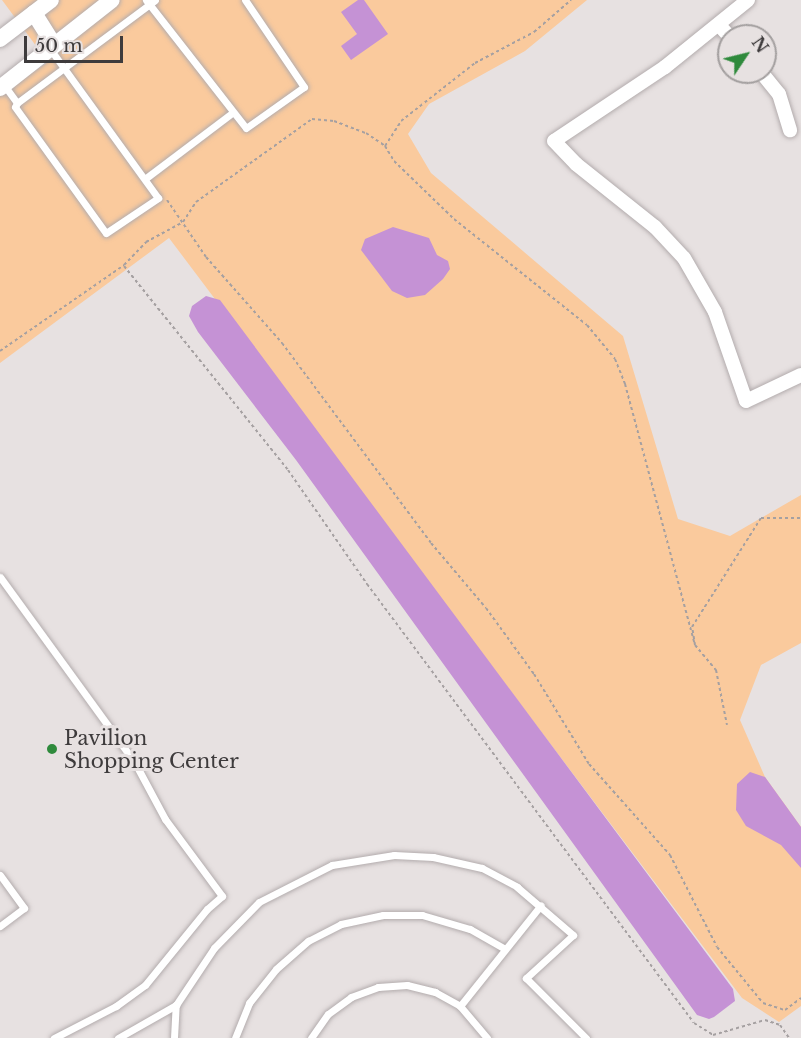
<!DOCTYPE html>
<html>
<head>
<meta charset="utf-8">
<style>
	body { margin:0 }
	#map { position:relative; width:801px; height:1038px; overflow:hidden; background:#e7e1e1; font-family:"Libre Baskerville",serif }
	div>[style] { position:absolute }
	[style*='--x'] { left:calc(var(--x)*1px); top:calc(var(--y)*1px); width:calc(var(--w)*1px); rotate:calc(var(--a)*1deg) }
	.green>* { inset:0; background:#faca9d }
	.water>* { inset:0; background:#c592d5 }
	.path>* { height:2px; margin-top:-1px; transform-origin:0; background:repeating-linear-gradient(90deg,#a5a0a1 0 3px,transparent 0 6px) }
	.roads { filter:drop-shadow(0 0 2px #b3acad) drop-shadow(0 0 2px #b3acad) }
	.service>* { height:7px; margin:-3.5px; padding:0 3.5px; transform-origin:3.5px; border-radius:3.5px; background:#fff }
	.minor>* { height:14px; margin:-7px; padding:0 7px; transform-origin:7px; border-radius:7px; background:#fff }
	.tertiary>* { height:16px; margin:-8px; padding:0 8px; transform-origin:8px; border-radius:8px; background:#fff }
	.dots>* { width:16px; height:16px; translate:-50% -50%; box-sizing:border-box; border:3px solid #e7e1e1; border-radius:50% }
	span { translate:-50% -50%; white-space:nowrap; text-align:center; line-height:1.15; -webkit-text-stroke:6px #e7e1e1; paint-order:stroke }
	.poi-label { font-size:20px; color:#3e3b3c }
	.left { translate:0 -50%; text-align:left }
	.north { position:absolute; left:717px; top:24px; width:60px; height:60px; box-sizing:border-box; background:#e7e1e1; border:2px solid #a39f9f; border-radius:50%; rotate:55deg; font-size:16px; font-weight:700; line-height:24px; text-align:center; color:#3e3b3c }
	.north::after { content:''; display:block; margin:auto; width:21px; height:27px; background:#2f8a3c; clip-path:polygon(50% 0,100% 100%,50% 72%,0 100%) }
	.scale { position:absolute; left:24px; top:36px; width:99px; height:27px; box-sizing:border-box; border:3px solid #3e3b3c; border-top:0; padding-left:8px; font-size:18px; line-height:21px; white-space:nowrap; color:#3e3b3c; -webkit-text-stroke:4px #e7e1e1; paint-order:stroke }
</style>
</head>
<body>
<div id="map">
	<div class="green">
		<div style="clip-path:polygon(2px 0,587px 0,525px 51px,429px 104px,408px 134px,431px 173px,623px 336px,678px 519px,730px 536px,801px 495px,801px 643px,761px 665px,740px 720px,765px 777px,801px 827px,801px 1006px,779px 1022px,742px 998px,169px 238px,0 363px,0 95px,48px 62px)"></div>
	</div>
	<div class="water">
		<div style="clip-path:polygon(358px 0,364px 0,388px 34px,351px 60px,341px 46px,357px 34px,341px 12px)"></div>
		<div style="clip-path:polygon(393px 227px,429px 238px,437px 255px,448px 261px,450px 269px,443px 279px,425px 295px,407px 298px,392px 291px,361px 250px,365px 239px)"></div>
		<div style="clip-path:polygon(206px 296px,220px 300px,733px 989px,735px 1001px,714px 1017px,709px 1019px,697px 1015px,296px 460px,198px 332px,189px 316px,192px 306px)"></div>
		<div style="clip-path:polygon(750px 772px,765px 777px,801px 827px,801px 868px,781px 845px,746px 826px,736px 810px,737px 784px)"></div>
	</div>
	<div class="path">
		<div style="--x:385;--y:146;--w:30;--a:-57"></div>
		<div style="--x:401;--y:121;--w:94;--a:-38.1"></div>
		<div style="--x:475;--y:63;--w:67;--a:-27.7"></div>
		<div style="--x:534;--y:32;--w:49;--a:-40.9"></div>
		<div style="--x:167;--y:200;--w:69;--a:55.6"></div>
		<div style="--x:206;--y:257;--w:115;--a:48.5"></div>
		<div style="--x:282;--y:343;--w:249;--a:53.3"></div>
		<div style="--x:431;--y:543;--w:85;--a:49.8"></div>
		<div style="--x:486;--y:608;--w:82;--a:54"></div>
		<div style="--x:534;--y:674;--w:105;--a:58.6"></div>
		<div style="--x:589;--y:764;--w:122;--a:48.3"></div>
		<div style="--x:670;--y:855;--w:103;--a:62.9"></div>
		<div style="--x:717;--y:947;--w:72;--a:50.6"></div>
		<div style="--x:763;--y:1003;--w:23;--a:18"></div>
		<div style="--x:785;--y:1010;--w:20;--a:-37"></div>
		<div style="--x:124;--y:266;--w:262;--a:51.2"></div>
		<div style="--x:288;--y:470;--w:139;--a:55.3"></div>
		<div style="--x:367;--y:584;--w:547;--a:53.32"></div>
		<div style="--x:694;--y:1023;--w:22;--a:32"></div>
		<div style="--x:713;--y:1035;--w:54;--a:-16.1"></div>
		<div style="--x:765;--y:1020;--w:16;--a:18"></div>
		<div style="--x:780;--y:1025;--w:16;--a:55"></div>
		<div style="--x:0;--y:351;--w:151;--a:-34.7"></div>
		<div style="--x:124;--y:265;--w:32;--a:-46"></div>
		<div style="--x:146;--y:242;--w:42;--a:-28.4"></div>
		<div style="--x:183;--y:222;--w:24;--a:-57"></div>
		<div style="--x:196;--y:202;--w:143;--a:-35.6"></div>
		<div style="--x:312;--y:119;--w:22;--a:5"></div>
		<div style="--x:334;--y:121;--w:34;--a:21"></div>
		<div style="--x:366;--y:133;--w:23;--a:34"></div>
		<div style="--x:385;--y:146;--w:17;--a:59"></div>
		<div style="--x:394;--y:161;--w:83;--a:44"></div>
		<div style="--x:454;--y:219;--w:170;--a:38.6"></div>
		<div style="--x:587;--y:325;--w:44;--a:50.5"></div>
		<div style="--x:615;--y:359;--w:27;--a:68"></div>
		<div style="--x:625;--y:384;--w:270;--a:75"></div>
		<div style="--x:695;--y:645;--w:18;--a:-99"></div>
		<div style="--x:692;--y:627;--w:129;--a:-57.7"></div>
		<div style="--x:761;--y:518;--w:40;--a:0"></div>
		<div style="--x:695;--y:645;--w:33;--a:50"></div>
		<div style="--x:716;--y:670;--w:56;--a:78.7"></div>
	</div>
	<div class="roads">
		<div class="service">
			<div style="--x:146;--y:0;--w:162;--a:52"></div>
			<div style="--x:246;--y:128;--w:71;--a:-35.3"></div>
			<div style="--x:304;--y:87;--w:105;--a:-124.1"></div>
			<div style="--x:4;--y:85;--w:22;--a:54"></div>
			<div style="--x:17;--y:103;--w:4;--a:117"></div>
			<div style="--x:15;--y:107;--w:155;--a:54.2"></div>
			<div style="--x:106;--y:233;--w:63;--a:-33.9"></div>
			<div style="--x:158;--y:198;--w:184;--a:-125.9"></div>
			<div style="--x:17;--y:103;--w:172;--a:-36.7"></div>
			<div style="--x:146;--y:178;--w:108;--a:-37.1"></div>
			<div style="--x:0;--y:577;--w:230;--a:54"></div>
			<div style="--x:135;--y:763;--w:64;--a:61.8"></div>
			<div style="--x:165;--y:819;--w:96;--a:53.5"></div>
			<div style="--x:222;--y:896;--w:20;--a:139"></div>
			<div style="--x:207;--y:909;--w:98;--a:129.2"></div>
			<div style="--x:145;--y:985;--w:36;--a:144"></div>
			<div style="--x:116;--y:1006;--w:70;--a:152.7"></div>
			<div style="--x:0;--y:875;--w:41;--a:54"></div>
			<div style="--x:24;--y:908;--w:30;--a:143"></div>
			<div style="--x:460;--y:1006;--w:129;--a:-51.3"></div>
			<div style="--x:118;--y:1038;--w:67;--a:-29.6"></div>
			<div style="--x:174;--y:1038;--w:33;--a:-87"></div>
			<div style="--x:176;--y:1005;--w:69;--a:-56.3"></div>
			<div style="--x:214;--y:948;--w:64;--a:-45.6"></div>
			<div style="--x:259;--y:902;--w:82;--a:-26.9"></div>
			<div style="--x:332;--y:865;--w:63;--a:-9.2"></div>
			<div style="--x:394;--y:855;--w:39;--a:3"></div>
			<div style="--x:433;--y:857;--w:50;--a:12.7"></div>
			<div style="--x:482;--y:868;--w:40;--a:28"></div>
			<div style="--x:517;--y:887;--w:74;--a:40.6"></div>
			<div style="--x:573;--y:935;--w:64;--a:137.5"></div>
			<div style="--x:526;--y:978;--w:85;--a:45"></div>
			<div style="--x:235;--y:1038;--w:38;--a:-68"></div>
			<div style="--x:249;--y:1003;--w:43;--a:-51.5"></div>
			<div style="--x:276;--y:969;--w:43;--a:-41.2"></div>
			<div style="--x:308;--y:941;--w:37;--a:-27"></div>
			<div style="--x:341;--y:924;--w:43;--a:-12.1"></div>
			<div style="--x:383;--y:915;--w:39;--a:0"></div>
			<div style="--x:422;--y:915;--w:50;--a:16.3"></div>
			<div style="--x:470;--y:929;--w:40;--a:29.7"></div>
			<div style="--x:311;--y:1038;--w:29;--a:-55"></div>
			<div style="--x:328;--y:1014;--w:29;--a:-36"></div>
			<div style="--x:351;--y:997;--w:29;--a:-20"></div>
			<div style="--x:378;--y:987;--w:29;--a:-4"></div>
			<div style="--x:407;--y:985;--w:29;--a:14"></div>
			<div style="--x:435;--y:992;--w:29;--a:29"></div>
			<div style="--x:460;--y:1006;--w:42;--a:49.8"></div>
		</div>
		<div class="minor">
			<div style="--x:748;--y:0;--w:107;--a:141.1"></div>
			<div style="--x:665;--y:67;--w:133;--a:146.3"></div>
			<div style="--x:554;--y:141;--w:32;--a:46"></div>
			<div style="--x:576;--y:164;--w:101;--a:38.6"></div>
			<div style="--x:655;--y:227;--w:42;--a:46.9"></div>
			<div style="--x:684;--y:258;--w:62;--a:60.1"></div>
			<div style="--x:715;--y:312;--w:94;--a:70.8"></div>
			<div style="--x:746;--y:401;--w:61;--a:-25.3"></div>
			<div style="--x:719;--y:25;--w:15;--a:48"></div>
			<div style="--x:761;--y:72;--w:28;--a:51"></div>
			<div style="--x:779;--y:94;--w:38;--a:73"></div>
		</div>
		<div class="tertiary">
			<div style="--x:34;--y:13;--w:36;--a:58"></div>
			<div style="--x:0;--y:39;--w:64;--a:-37.4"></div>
			<div style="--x:0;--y:88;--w:142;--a:-38.2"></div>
		</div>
	</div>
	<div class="dots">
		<div style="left:52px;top:749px;background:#2f8a3c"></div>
	</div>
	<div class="poi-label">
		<span class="left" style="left:64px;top:750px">Pavilion<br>Shopping Center</span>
	</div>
	<div class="north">N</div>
	<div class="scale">50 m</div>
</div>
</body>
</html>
